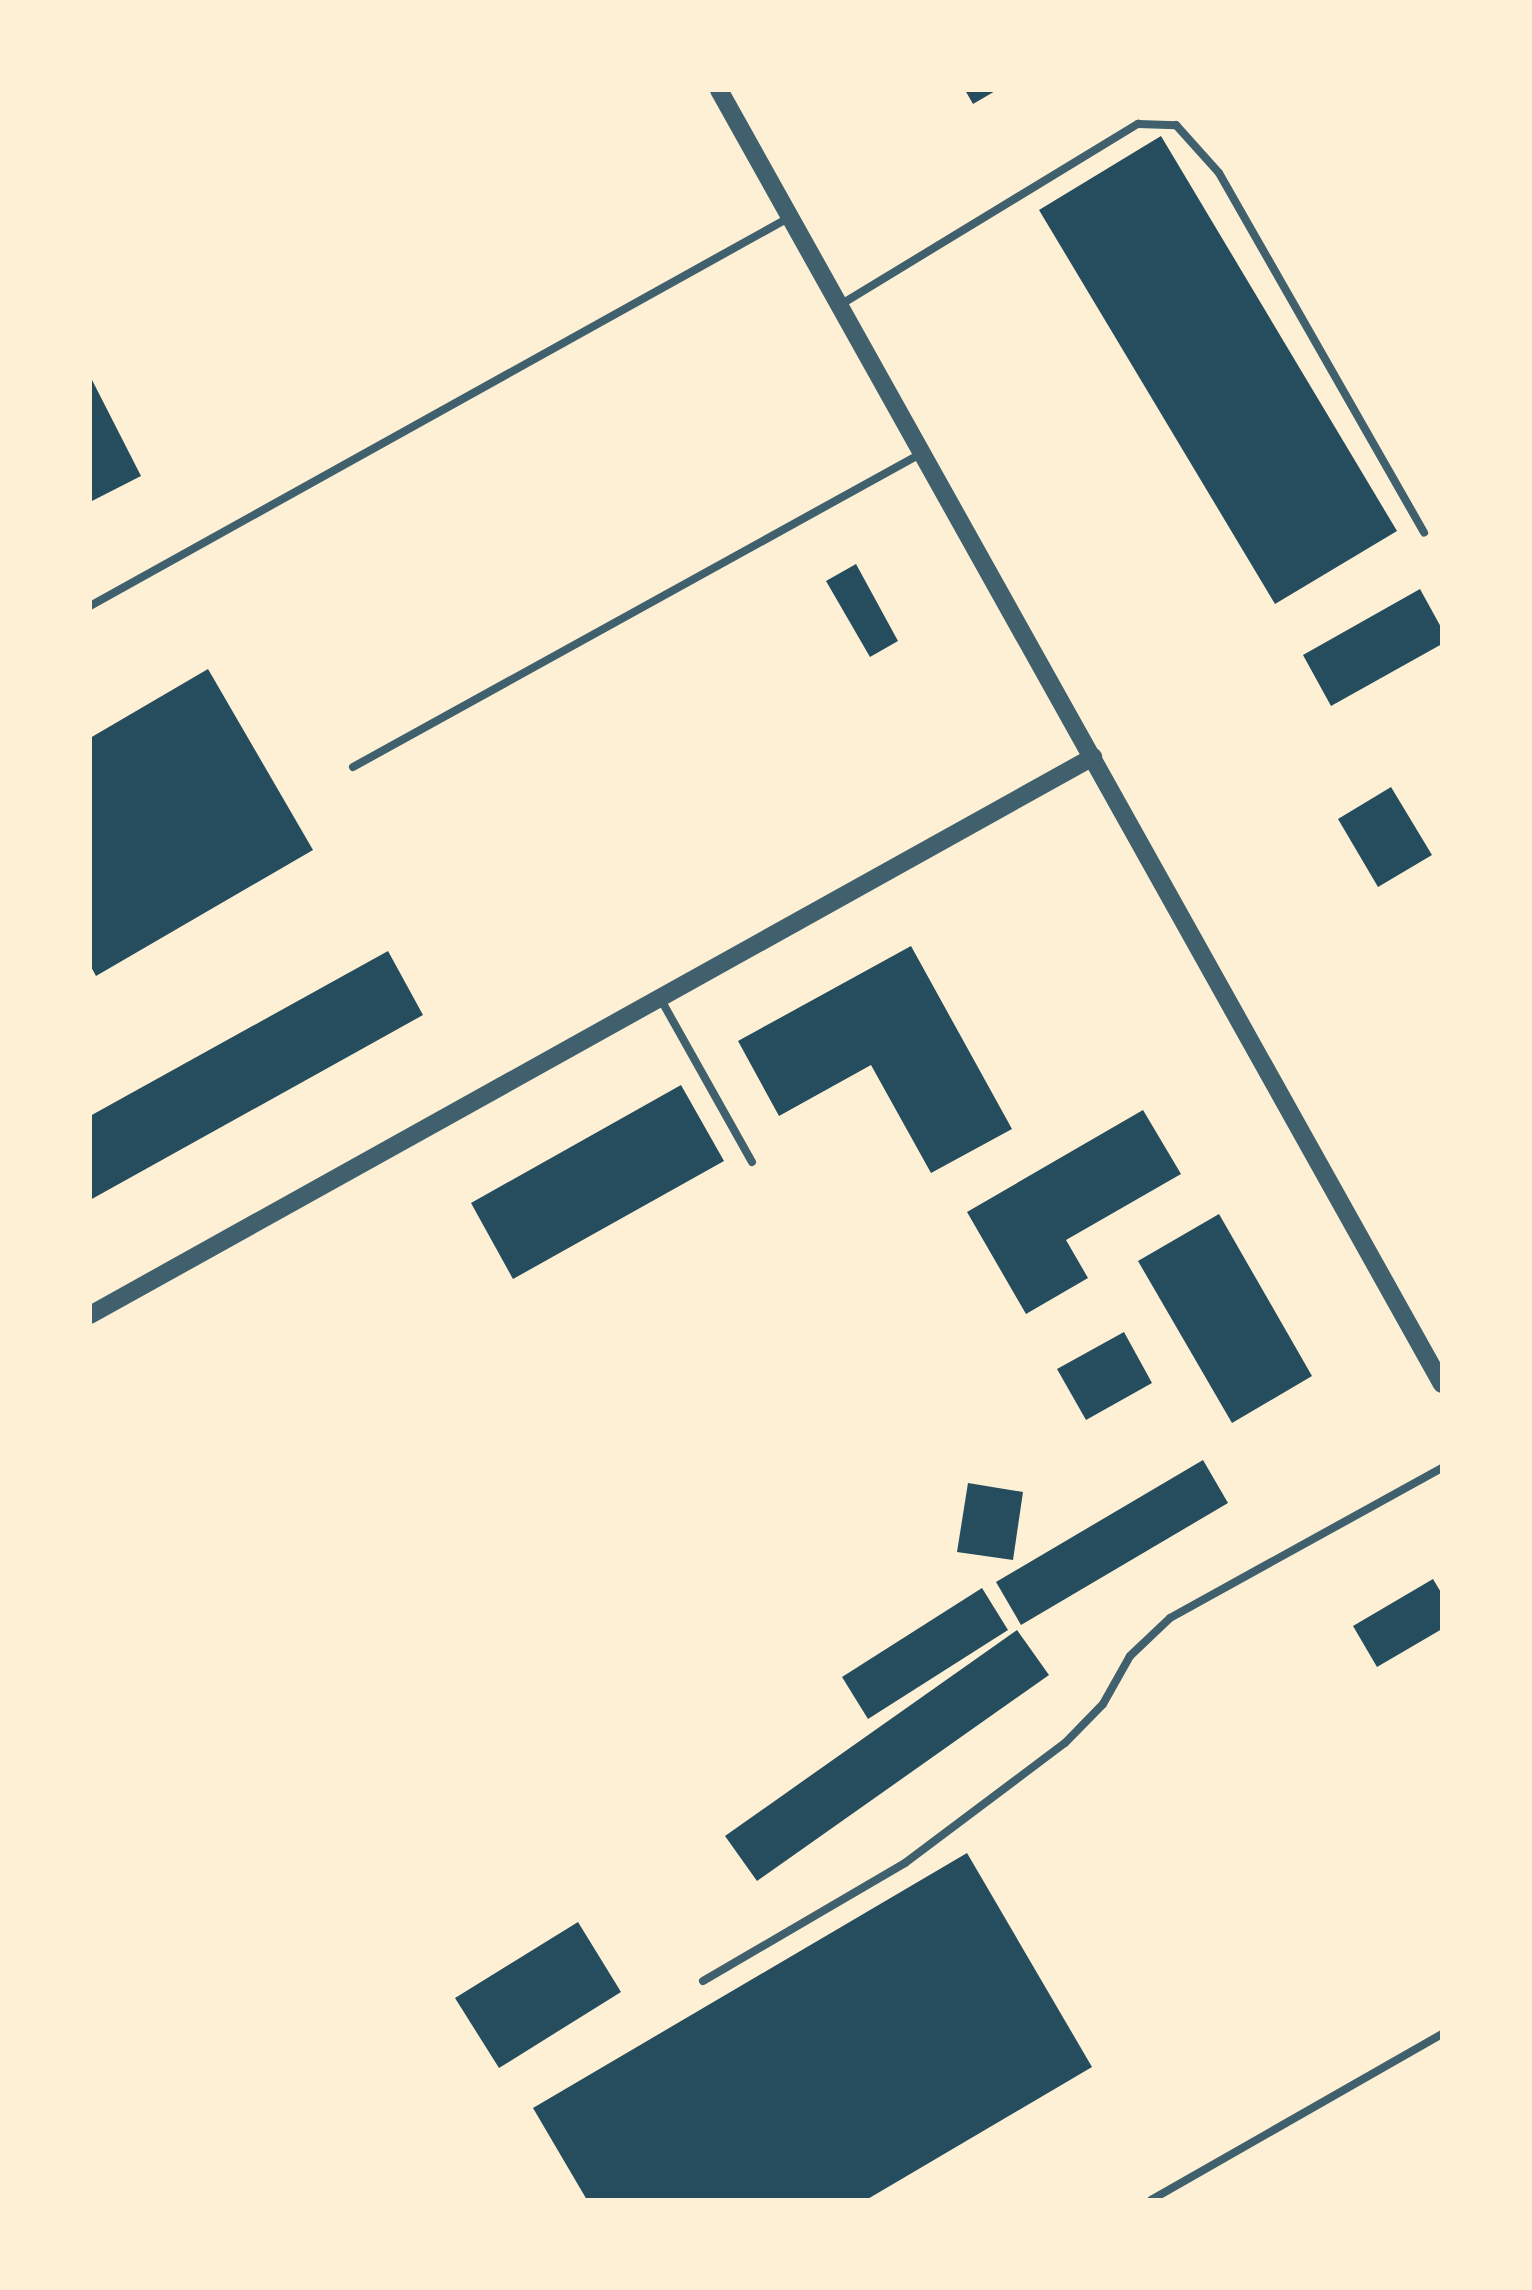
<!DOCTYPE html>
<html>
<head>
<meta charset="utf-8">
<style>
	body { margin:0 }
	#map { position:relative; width:1532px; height:2290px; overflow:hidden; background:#fdf0d5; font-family:"Source Sans 3",sans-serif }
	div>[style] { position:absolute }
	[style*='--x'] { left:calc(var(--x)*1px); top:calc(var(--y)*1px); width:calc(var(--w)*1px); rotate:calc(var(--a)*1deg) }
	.building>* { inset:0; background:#264d5e }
	.service>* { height:8px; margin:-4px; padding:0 4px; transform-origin:4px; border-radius:4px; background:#3f606c }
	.tertiary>* { height:18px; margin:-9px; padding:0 9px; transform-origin:9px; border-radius:9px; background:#3f606c }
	span { translate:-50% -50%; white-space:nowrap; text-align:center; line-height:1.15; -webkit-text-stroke:8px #fdf0d5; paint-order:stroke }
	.frame { position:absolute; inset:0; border:92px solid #fdf0d5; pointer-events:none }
</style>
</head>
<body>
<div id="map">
	<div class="building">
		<div style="clip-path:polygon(965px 90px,997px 90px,973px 104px)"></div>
		<div style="clip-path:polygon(1161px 136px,1397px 531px,1275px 604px,1039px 210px)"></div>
		<div style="clip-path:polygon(90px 376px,141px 476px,90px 502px)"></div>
		<div style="clip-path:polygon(856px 564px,898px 641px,870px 657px,826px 581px)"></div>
		<div style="clip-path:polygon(1420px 589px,1442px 629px,1442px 644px,1331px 706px,1303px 655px)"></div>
		<div style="clip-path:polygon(208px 669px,313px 850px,96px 976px,90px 965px,90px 738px)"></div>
		<div style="clip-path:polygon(1391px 787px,1432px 855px,1378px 887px,1338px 819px)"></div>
		<div style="clip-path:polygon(911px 946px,1012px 1129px,931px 1173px,871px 1065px,779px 1116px,738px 1041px)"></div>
		<div style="clip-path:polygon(388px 951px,423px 1015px,90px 1200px,90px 1116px)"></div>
		<div style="clip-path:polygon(681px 1085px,724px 1161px,513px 1279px,471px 1203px)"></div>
		<div style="clip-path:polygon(1143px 1110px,1181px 1174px,1066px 1240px,1088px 1278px,1026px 1314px,967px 1212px)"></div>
		<div style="clip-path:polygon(1219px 1214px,1312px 1376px,1232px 1423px,1138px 1261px)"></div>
		<div style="clip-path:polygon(1124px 1332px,1152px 1383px,1086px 1420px,1057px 1369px)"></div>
		<div style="clip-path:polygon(1203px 1460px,1228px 1503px,1021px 1625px,996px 1582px)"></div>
		<div style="clip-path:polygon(968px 1483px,1023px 1492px,1013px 1560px,957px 1552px)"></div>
		<div style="clip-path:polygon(1433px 1579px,1442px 1594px,1442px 1629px,1377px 1667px,1353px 1626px)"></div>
		<div style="clip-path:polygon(982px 1588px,1008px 1630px,868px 1719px,842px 1677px)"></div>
		<div style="clip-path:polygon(1017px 1630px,1049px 1675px,757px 1881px,725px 1836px)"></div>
		<div style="clip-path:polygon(967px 1853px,1092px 2067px,866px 2200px,587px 2200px,533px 2108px)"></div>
		<div style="clip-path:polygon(578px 1922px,621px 1992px,499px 2068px,455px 1998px)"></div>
	</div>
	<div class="service">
		<div style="--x:840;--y:305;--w:349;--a:-31.3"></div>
		<div style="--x:1138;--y:124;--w:38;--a:2"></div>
		<div style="--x:1176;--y:125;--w:64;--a:48.1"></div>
		<div style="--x:1219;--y:173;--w:414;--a:60.3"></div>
		<div style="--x:90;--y:606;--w:801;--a:-29.06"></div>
		<div style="--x:353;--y:767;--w:650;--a:-28.89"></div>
		<div style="--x:660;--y:998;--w:188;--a:60.7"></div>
		<div style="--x:703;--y:1981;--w:234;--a:-30.3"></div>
		<div style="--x:905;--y:1863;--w:200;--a:-36.9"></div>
		<div style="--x:1065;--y:1743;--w:54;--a:-45.7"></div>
		<div style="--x:1103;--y:1704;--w:55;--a:-60.6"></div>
		<div style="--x:1130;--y:1656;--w:55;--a:-43.5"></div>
		<div style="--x:1170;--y:1618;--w:311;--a:-28.9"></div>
		<div style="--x:1151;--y:2200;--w:335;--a:-29.7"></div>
	</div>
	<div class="tertiary">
		<div style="--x:719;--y:90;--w:1482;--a:60.81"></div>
		<div style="--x:90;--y:1315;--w:1148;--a:-29.09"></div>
	</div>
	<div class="frame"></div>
</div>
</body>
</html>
